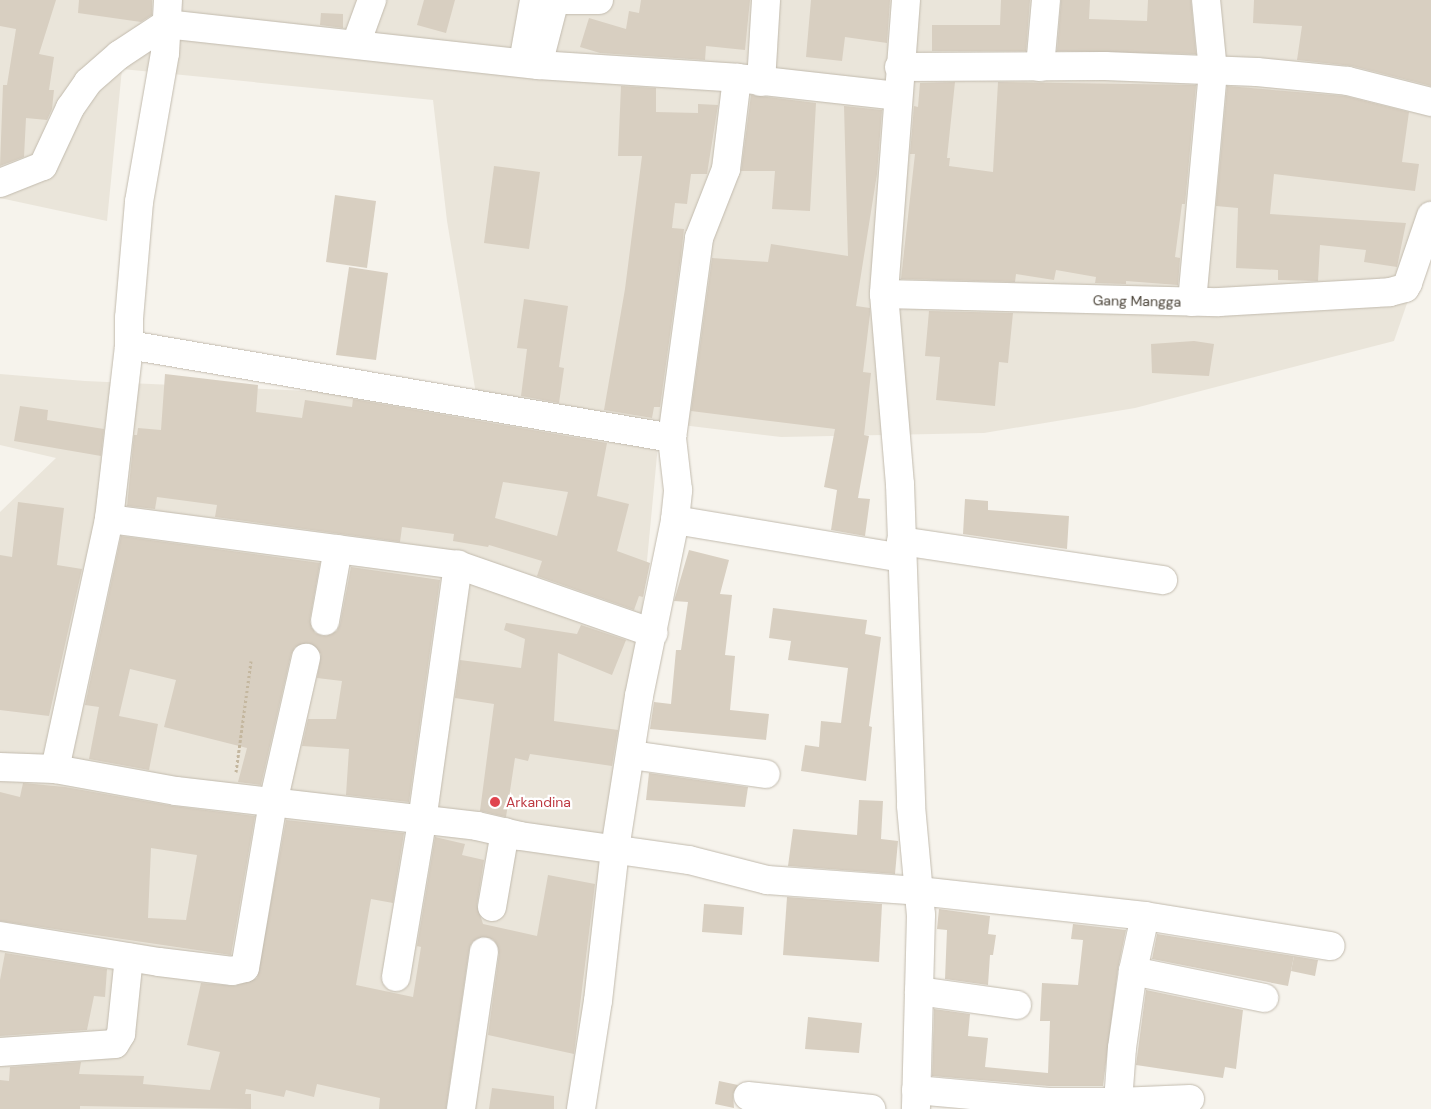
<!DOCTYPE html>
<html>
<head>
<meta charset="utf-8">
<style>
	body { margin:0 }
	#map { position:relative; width:1431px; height:1109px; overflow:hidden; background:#f6f3ec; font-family:"DM Sans",sans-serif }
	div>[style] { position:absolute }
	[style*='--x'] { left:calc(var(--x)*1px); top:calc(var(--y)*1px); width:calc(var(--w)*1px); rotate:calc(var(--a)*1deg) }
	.residential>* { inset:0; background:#eae5da }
	.building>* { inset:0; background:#d8cfc1 }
	.path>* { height:3px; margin-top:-1.5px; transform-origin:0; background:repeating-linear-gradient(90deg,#c4b79f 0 2.5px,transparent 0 5px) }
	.roads { filter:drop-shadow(0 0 1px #c2bbae) drop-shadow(0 0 1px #c2bbae) }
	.minor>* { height:28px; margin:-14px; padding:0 14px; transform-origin:14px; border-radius:14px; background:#fff }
	.dots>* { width:14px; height:14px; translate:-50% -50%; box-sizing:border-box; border:2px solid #fff; border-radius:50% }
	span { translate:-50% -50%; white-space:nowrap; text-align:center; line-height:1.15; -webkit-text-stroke:4.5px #fff; paint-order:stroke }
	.street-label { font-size:14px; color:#4b4439 }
	.health-label { font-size:14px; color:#be3a42 }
	.left { translate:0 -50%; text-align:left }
</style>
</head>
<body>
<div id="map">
	<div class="residential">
		<div style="clip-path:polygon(0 0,1431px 0,1431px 234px,1394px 341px,1135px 408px,984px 433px,781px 437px,477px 400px,447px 221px,433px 100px,122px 69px,107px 221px,0 198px)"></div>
		<div style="clip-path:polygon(0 374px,85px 381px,374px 394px,658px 445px,595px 1109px,0 1109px,0 512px,56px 458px,0 445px)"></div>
	</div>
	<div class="building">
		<div style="clip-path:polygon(0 0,56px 0,39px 54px,54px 57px,49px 90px,54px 90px,52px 109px,47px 120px,26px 118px,24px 157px,0 166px,3px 85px,7px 85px,16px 29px,0 26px)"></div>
		<div style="clip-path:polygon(79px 0,152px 0,152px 15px,141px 22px,78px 13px)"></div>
		<div style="clip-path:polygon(424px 0,455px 0,446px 33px,417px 25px)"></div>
		<div style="clip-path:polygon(641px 0,750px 0,745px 50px,706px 46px,705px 60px,600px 53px,580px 47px,589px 18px,626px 29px,629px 11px,639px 13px)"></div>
		<div style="clip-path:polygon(811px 0,890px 0,887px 43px,845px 37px,842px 61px,806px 57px)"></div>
		<div style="clip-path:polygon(1001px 0,1030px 0,1026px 51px,932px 51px,932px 25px,1000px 25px)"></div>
		<div style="clip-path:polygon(1061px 0,1090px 0,1089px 19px,1147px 21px,1148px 0,1191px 0,1196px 54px,1057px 51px)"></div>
		<div style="clip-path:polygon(1254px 0,1431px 0,1431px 86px,1352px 66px,1297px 60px,1302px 26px,1253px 23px)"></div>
		<div style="clip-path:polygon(321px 13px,343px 14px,343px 28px,320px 25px)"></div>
		<div style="clip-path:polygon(955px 82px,947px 158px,950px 158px,949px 166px,993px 172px,998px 82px,1196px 85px,1185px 204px,1182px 204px,1175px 257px,1180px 258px,1178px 285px,1126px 281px,1126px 284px,1095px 283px,1096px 277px,1056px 270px,1054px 280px,1016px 274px,1015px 282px,901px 279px,915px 154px,910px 154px,914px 106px,918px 107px,920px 83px)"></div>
		<div style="clip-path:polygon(621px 86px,656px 88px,656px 112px,698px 113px,698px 104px,718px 105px,707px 174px,691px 174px,687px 204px,675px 203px,672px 228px,684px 229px,681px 256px,660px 407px,654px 407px,652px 418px,604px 410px,625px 289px,642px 156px,618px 156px)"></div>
		<div style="clip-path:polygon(1227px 86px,1345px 96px,1409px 112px,1402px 162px,1419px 164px,1415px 191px,1274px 174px,1270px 214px,1406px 223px,1397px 267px,1364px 262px,1366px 250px,1320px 245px,1318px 281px,1278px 280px,1278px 270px,1236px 268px,1238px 208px,1216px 206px)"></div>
		<div style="clip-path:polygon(751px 95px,816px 103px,810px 211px,772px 209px,775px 171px,741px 171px)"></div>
		<div style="clip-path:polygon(844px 106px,882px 110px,877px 174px,856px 306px,870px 308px,870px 314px,863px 372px,871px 373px,864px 435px,869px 436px,858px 498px,870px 499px,865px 536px,831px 530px,837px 490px,824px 487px,835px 429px,691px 411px,712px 258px,768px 262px,771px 244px,848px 256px)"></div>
		<div style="clip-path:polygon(494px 166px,540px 172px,529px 249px,484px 243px)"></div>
		<div style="clip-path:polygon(335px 195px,376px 201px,367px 268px,326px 262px)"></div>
		<div style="clip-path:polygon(349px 267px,388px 273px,376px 360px,336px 355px)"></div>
		<div style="clip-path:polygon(524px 299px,568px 306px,559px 367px,564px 368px,559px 403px,521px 396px,527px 349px,517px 348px)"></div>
		<div style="clip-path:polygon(929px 311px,1013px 313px,1008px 363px,999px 362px,995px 406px,936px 400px,940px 357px,925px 356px)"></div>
		<div style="clip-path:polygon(1194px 341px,1214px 344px,1209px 376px,1152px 373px,1151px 344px)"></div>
		<div style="clip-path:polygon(evenodd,165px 374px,258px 385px,256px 412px,302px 418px,305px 400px,352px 407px,353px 399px,607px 443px,597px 496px,629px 504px,617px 551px,650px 563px,643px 597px,639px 596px,634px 610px,537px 576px,542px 561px,489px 545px,488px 547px,453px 541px,454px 534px,402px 527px,400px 542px,215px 517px,217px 505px,157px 497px,155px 509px,127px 506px,134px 435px,137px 435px,138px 428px,161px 430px,165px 374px,503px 482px,568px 492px,557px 536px,495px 518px,503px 482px)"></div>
		<div style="clip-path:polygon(20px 406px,48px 410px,47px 420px,104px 429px,101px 456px,14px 441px)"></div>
		<div style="clip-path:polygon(965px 499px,988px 501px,988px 510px,1069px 516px,1067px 549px,963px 534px)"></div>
		<div style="clip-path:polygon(18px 502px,64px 508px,57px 565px,82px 569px,49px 716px,0 710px,0 555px,12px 557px)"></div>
		<div style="clip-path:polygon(121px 536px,320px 563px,310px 619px,315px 633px,323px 636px,337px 631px,340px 624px,351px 567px,440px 580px,409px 802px,346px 795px,349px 749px,302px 746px,308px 719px,336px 719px,342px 681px,317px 678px,321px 654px,309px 643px,295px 647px,291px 655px,261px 785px,238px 782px,247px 748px,164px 727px,176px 680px,130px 669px,119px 716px,158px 724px,149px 770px,89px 759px,99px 707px,85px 705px)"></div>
		<div style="clip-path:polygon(689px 550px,729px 560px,720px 594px,732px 595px,725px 655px,735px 656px,730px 710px,769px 714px,766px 740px,650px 729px,654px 702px,671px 704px,676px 650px,681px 650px,688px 602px,674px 601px)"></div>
		<div style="clip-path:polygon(773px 608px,867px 620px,865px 634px,881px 637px,869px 726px,872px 727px,866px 781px,801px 771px,805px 745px,819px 747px,821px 721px,841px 723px,848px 668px,788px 660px,791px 641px,769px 638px)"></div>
		<div style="clip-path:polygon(506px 623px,577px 634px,581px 625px,626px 640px,612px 675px,558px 653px,554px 721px,618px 730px,612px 766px,530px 754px,528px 761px,515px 758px,506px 817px,480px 811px,494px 704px,455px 698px,460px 660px,521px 668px,525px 639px,504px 630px)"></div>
		<div style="clip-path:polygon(649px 773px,748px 787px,745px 807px,646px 800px)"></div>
		<div style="clip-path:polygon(evenodd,23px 783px,65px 787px,173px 806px,255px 816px,231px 955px,0 921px,0 792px,20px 797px,23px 783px,151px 848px,197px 855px,186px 920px,148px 918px,151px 848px)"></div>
		<div style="clip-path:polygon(859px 800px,883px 801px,881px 839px,898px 841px,895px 874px,788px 866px,793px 829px,857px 835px)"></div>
		<div style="clip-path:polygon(286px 820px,404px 833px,393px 903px,371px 899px,356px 985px,413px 997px,421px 947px,417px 946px,435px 837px,465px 844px,462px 855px,484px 860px,477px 905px,483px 924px,537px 936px,548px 875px,595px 884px,574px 1054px,488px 1035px,499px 954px,494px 940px,486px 937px,472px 942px,469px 950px,446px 1109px,379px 1109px,380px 1098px,317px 1084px,314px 1097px,286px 1090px,284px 1097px,246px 1089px,245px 1094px,251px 1094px,251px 1109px,80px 1106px,80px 1109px,0 1109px,0 1080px,9px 1081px,10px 1067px,81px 1062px,79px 1074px,144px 1076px,143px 1084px,210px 1090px,220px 1052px,187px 1045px,201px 983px,235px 986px,257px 978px)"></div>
		<div style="clip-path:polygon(787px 897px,882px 904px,879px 962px,783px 955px)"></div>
		<div style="clip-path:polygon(704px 904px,744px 907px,742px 935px,702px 932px)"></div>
		<div style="clip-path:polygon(939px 909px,990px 916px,988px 934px,996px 935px,993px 955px,990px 955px,988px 985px,945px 979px,947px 930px,937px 929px)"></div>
		<div style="clip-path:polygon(1073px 924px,1126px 930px,1118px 969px,1103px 1086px,1049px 1086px,932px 1076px,934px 1009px,970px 1014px,968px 1036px,988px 1038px,985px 1067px,1048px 1073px,1050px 1021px,1040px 1021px,1042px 983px,1078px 985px,1083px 940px,1071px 939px)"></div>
		<div style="clip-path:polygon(1157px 934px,1294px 956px,1288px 986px,1152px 959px)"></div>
		<div style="clip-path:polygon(5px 953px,107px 969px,105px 997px,94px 996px,87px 1030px,0 1036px,0 980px)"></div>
		<div style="clip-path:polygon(1294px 956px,1318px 960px,1315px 976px,1291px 971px)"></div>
		<div style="clip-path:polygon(1146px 990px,1243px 1010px,1236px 1069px,1225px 1067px,1223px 1078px,1136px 1065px)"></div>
		<div style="clip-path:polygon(808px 1017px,862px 1023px,859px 1053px,805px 1049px)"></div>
		<div style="clip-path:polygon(719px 1081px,738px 1085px,733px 1094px,734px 1108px,715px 1104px)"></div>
		<div style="clip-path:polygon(492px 1088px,554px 1096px,554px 1109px,489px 1109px)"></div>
	</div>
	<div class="path">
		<div style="--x:236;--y:772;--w:112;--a:-82.3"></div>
	</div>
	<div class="roads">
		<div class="minor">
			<div style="--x:168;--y:0;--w:53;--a:93.2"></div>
			<div style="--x:165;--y:53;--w:151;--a:99.9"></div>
			<div style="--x:139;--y:202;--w:116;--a:94.9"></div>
			<div style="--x:129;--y:318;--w:27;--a:90"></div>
			<div style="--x:129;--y:345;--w:551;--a:9.72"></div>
			<div style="--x:906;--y:0;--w:295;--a:94.3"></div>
			<div style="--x:884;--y:294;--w:191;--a:85.2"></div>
			<div style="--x:900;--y:484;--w:322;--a:88"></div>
			<div style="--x:911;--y:806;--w:109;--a:84.8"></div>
			<div style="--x:921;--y:915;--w:194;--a:91.5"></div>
			<div style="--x:356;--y:44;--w:47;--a:-70"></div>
			<div style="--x:524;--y:57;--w:58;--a:-80"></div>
			<div style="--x:538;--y:65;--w:64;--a:-75.5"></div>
			<div style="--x:554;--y:3;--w:5;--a:-37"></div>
			<div style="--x:558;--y:0;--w:41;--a:0"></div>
			<div style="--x:899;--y:67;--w:206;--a:-0.3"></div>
			<div style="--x:1105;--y:66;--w:152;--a:2.3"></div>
			<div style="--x:1257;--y:72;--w:91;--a:5.6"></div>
			<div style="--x:1348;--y:81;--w:86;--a:14.2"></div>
			<div style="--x:1040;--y:67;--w:67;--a:-84.9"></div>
			<div style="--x:761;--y:82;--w:82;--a:-86.5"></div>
			<div style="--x:0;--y:183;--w:46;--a:-21.6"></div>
			<div style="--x:43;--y:166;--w:64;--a:-65"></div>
			<div style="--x:70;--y:108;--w:32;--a:-55"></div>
			<div style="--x:88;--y:82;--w:41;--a:-41.1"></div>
			<div style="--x:119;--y:55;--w:56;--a:-33.4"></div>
			<div style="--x:166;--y:24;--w:374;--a:6.3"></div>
			<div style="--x:538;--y:65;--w:199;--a:3.7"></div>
			<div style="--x:737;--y:78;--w:161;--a:6.4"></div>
			<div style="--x:884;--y:294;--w:335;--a:1.4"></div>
			<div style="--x:1219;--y:302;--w:171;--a:-3.3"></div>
			<div style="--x:1390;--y:292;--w:16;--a:-15"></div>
			<div style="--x:1405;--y:288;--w:6;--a:-59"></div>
			<div style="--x:1408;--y:283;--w:71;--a:-71.1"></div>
			<div style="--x:1192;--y:302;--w:232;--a:-84.8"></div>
			<div style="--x:1213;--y:71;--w:71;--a:-95.6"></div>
			<div style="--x:109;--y:519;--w:352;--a:7.5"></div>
			<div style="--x:458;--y:565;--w:207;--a:19.2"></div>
			<div style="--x:675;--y:520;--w:229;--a:9.5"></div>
			<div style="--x:901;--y:541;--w:265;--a:8.5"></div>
			<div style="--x:325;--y:621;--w:73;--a:-79.8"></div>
			<div style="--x:632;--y:755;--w:135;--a:8.1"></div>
			<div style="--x:0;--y:767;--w:55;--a:2.1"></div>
			<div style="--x:55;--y:769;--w:123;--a:10.3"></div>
			<div style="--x:176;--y:791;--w:303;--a:6.6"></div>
			<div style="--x:477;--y:826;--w:44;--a:13.1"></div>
			<div style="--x:520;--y:836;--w:171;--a:8.1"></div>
			<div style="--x:689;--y:860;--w:81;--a:14.4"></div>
			<div style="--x:767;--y:880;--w:152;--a:4.1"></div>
			<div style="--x:919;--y:891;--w:227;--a:6.3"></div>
			<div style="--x:1145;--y:916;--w:188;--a:9.2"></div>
			<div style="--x:55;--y:769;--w:256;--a:-77.8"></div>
			<div style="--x:109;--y:519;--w:175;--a:-83.4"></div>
			<div style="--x:492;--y:907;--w:76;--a:-80.2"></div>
			<div style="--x:0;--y:936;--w:161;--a:9.3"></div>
			<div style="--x:159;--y:962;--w:74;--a:7"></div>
			<div style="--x:232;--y:971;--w:13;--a:-13"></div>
			<div style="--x:245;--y:968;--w:167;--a:-80.4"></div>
			<div style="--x:273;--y:803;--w:149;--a:-77.2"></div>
			<div style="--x:1133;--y:971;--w:56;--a:-77.7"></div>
			<div style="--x:396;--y:977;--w:158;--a:-80.5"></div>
			<div style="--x:422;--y:821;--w:259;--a:-82"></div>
			<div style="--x:919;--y:991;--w:99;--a:8.1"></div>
			<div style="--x:0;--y:1052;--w:115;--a:-4"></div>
			<div style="--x:115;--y:1044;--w:12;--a:-59"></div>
			<div style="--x:121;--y:1034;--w:77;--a:-84.1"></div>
			<div style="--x:916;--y:1090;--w:133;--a:5.2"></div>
			<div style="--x:1048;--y:1102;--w:70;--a:0"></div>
			<div style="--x:1118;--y:1102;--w:7;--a:90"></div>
			<div style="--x:748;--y:1096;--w:124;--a:6"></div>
			<div style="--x:1190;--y:1099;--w:72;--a:177.6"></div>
			<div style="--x:1118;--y:1102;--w:54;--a:-85.8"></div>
			<div style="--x:1122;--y:1048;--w:78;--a:-81.9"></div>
			<div style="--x:1133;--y:971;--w:134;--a:11.6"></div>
			<div style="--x:461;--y:1109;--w:159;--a:-81.7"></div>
			<div style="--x:581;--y:1109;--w:109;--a:-81.1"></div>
			<div style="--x:598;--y:1001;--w:153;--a:-83.6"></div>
			<div style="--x:615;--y:849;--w:155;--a:-81.1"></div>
			<div style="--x:639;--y:696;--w:180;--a:-78.4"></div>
			<div style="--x:675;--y:520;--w:30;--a:-84"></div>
			<div style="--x:678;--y:490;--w:52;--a:-96.6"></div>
			<div style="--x:672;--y:438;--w:202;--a:-82.3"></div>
			<div style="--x:699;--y:238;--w:74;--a:-68.6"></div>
			<div style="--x:726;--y:169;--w:92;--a:-83.1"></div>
		</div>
	</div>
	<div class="dots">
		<div style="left:495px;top:802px;background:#e0444e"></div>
	</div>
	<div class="street-label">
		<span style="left:1137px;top:301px;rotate:1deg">Gang Mangga</span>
	</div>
	<div class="health-label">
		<span class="left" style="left:506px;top:802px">Arkandina</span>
	</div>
</div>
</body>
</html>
